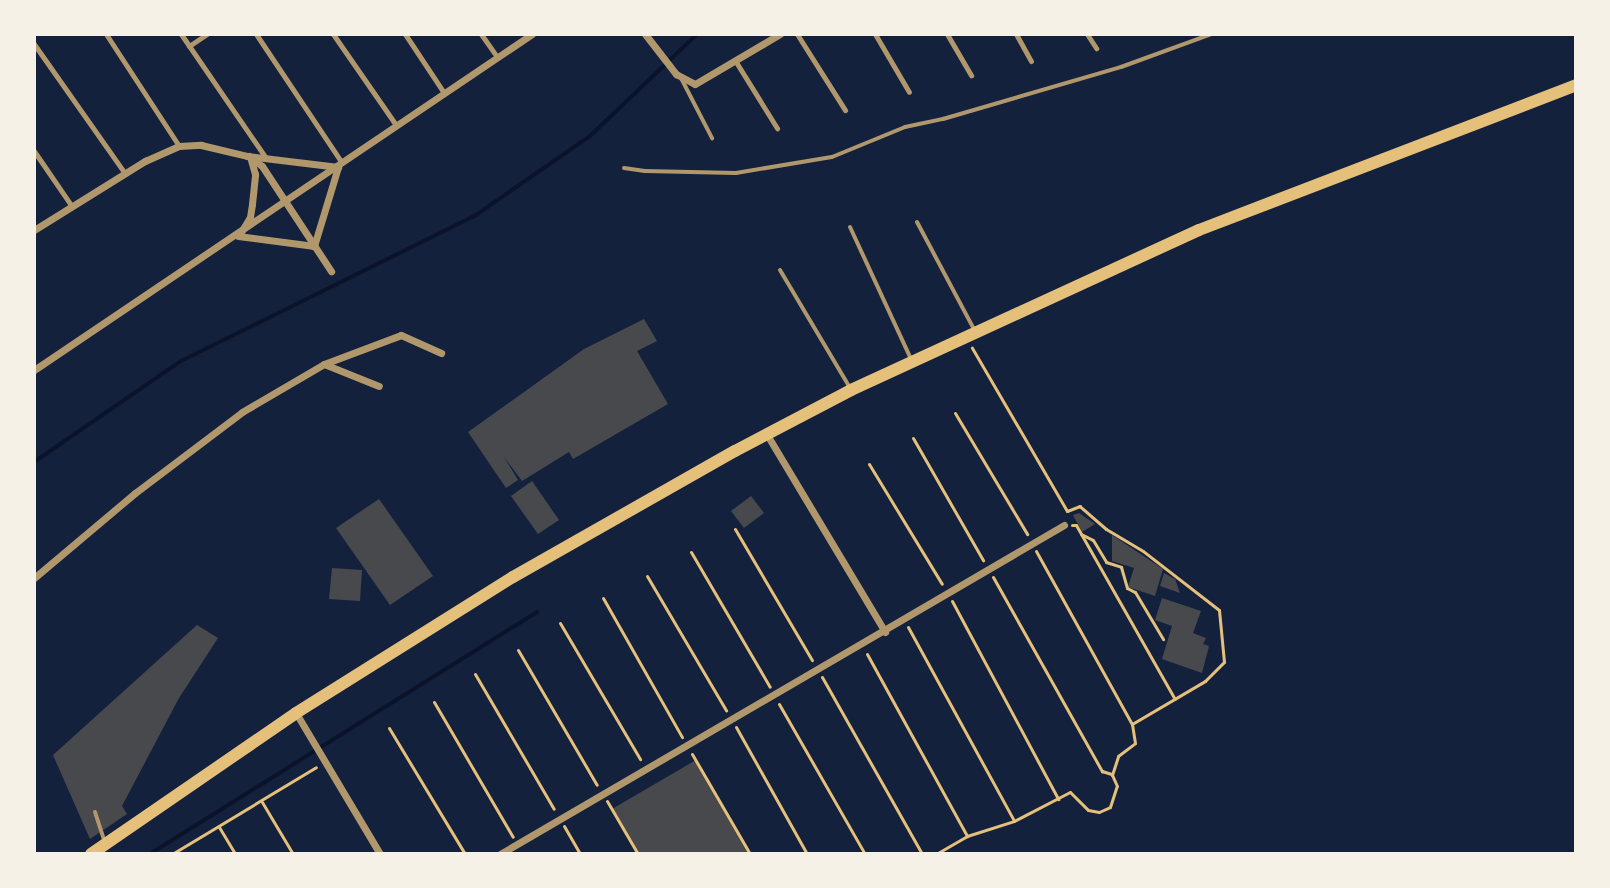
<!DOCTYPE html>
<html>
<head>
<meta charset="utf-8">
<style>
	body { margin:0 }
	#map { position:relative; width:1610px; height:888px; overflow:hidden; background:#14213d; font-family:Lora,serif }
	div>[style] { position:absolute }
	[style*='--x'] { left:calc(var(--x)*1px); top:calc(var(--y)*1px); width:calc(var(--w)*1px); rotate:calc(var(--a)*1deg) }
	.stream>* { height:4px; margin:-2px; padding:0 2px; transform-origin:2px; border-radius:2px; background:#0b132b }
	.building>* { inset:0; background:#48494c }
	.path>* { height:3px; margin:-1.5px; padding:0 1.5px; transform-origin:1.5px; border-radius:1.5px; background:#e5c07b }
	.service>* { height:4px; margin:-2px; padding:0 2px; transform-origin:2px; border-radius:2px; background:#b1986c }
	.pedestrian>* { height:5px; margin:-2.5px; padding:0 2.5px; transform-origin:2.5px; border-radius:2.5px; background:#b1986c }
	.minor>* { height:7px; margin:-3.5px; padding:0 3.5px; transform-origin:3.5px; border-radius:3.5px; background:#b1986c }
	.trunk>* { height:12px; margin:-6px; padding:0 6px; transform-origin:6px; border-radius:6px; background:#e5c07b }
	span { translate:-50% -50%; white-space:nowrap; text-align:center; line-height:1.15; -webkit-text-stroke:6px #f6f1e7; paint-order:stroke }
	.frame { position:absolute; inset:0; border:36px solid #f6f1e7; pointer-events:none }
</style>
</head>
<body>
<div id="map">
	<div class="stream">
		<div style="--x:34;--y:462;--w:178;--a:-34.5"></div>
		<div style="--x:181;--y:361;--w:326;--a:-26.3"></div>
		<div style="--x:473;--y:217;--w:142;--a:-34.7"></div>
		<div style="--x:590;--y:136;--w:148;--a:-43.6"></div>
		<div style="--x:153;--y:852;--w:453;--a:-32"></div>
	</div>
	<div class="building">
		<div style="clip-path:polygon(644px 319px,657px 341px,637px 351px,668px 404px,573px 459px,569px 452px,522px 481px,504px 457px,518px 480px,506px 488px,468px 432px,584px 349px)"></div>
		<div style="clip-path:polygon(532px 481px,559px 520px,538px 534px,511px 496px)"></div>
		<div style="clip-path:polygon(751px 496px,764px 513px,744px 528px,731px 511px)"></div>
		<div style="clip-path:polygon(379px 499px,433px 576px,390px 605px,336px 528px)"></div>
		<div style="clip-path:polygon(1079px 513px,1095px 524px,1082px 532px,1073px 515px)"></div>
		<div style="clip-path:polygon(1112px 535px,1163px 569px,1155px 596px,1128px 587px,1134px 568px,1112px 561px)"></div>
		<div style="clip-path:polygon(332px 568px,362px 570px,360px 601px,329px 599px)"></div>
		<div style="clip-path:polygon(1164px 573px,1175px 579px,1180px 593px,1160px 586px)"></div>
		<div style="clip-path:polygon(1162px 598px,1201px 611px,1193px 633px,1206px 638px,1203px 644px,1209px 646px,1202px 673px,1162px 659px,1172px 626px,1155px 620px)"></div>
		<div style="clip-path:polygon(197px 625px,218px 638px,179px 698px,122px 806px,127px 814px,90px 839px,53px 755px)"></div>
		<div style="clip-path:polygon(696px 760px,750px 854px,638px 854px,612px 809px)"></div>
	</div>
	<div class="path">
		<div style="--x:955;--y:413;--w:141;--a:59.2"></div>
		<div style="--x:913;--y:438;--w:141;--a:60.2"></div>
		<div style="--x:869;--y:464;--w:140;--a:58.7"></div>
		<div style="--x:1072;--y:525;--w:4;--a:0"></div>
		<div style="--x:1076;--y:525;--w:200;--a:60.4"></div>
		<div style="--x:735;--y:529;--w:152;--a:59.6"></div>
		<div style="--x:1081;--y:534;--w:13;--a:27"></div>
		<div style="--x:1093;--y:540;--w:26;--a:59"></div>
		<div style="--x:1106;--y:562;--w:16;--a:18"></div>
		<div style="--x:1121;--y:567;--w:22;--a:74"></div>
		<div style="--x:1127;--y:588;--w:9;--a:27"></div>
		<div style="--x:1135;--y:592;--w:55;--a:59.2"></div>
		<div style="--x:1036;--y:551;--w:198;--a:61"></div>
		<div style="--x:691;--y:552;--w:156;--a:59.7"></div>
		<div style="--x:647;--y:576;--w:156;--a:59.5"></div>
		<div style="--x:993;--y:577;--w:223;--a:60.7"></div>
		<div style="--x:1102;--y:771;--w:9;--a:18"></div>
		<div style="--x:603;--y:598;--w:160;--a:60.4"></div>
		<div style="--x:952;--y:601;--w:225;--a:61.8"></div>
		<div style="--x:560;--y:623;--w:158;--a:59.5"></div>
		<div style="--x:908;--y:627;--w:221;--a:61.3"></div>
		<div style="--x:518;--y:650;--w:156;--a:59.7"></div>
		<div style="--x:867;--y:654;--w:208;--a:61.2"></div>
		<div style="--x:475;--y:674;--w:156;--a:59.7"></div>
		<div style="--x:822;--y:677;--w:203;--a:60.5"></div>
		<div style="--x:434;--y:702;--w:156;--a:59.7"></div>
		<div style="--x:779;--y:704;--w:173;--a:60.2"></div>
		<div style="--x:736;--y:727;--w:145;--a:60.8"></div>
		<div style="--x:389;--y:728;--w:147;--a:58.9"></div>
		<div style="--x:692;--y:754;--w:116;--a:59.9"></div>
		<div style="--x:607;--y:801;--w:61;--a:59.7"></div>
		<div style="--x:262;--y:802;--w:61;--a:59.2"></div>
		<div style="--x:564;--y:826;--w:32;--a:60"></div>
		<div style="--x:219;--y:827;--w:31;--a:59"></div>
		<div style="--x:172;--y:854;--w:168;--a:-31.1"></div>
		<div style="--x:936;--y:854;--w:36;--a:-30"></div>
		<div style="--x:967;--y:836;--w:49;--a:-17.7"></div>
		<div style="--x:1014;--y:821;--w:63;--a:-27.4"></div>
		<div style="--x:1070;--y:792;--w:25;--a:45"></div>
		<div style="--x:1088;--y:810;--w:11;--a:10"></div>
		<div style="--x:1099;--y:812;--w:12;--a:-24"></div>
		<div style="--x:1110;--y:807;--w:22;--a:-72"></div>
		<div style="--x:1117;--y:786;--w:12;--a:-114"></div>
		<div style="--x:1112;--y:775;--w:20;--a:-72"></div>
		<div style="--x:1118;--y:756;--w:21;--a:-37"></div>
		<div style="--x:1135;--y:743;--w:19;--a:-99"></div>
		<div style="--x:1132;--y:724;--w:85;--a:-30.5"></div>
		<div style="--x:1205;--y:681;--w:27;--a:-45"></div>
		<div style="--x:1224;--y:662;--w:52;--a:-95.5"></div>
		<div style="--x:1219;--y:610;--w:96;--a:-142.2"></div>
		<div style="--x:1143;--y:551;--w:43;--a:-149.3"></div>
		<div style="--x:1106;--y:529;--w:35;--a:-139"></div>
		<div style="--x:1080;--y:506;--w:14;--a:159"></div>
		<div style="--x:1067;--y:511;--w:189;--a:-120.2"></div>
	</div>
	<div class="service">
		<div style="--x:681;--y:78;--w:68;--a:62.7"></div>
		<div style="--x:624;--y:168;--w:21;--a:8"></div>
		<div style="--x:645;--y:171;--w:91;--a:1.3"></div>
		<div style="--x:736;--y:173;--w:97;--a:-9.5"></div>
		<div style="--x:832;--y:157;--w:79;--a:-22.3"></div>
		<div style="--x:905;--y:127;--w:39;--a:-12"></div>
		<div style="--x:943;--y:119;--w:185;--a:-16.3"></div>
		<div style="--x:1121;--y:67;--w:96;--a:-20.1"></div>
		<div style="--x:917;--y:222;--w:121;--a:62"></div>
		<div style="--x:850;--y:227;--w:145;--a:65.2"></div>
		<div style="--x:780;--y:270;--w:137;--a:59.3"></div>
		<div style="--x:95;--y:812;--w:29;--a:72"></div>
	</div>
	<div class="pedestrian">
		<div style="--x:106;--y:34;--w:134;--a:56.9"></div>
		<div style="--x:181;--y:34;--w:150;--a:55.6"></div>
		<div style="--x:256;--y:34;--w:155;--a:56.3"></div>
		<div style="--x:333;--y:34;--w:111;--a:55.3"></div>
		<div style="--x:405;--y:34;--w:71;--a:56.5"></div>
		<div style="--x:481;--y:34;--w:28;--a:55"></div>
		<div style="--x:797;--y:34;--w:90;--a:57.7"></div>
		<div style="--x:875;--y:34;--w:67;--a:59.6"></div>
		<div style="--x:947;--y:34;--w:48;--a:59.7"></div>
		<div style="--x:1016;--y:34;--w:31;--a:61"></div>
		<div style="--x:1087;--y:34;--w:17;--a:57"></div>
		<div style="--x:34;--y:44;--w:156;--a:54.9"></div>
		<div style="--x:189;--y:46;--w:22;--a:-34"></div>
		<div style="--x:736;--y:62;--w:78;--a:58.2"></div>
		<div style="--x:34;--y:151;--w:65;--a:55.6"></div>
	</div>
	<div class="minor">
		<div style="--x:645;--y:34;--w:51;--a:52.2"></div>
		<div style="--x:676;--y:74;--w:21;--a:28"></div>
		<div style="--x:695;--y:84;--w:99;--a:-30.5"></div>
		<div style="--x:249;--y:156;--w:16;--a:38"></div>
		<div style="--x:262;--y:166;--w:126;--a:56.7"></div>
		<div style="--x:34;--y:230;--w:131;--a:-31.9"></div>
		<div style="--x:145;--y:161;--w:37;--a:-24"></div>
		<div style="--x:179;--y:146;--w:22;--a:-3"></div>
		<div style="--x:201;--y:145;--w:47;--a:13.4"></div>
		<div style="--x:247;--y:156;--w:92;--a:6.9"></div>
		<div style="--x:338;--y:167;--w:83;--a:106.9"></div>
		<div style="--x:241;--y:232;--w:17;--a:-59"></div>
		<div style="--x:250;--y:217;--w:13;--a:-81"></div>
		<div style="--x:252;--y:204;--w:30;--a:-84"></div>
		<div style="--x:255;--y:174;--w:15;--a:-106"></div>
		<div style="--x:238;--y:236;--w:77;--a:7.5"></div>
		<div style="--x:324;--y:364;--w:82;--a:-20.6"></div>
		<div style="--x:401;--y:335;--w:44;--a:24.2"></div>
		<div style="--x:34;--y:370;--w:601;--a:-34.01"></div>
		<div style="--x:766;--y:433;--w:232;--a:59.1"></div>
		<div style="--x:34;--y:578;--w:132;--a:-40.1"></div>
		<div style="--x:135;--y:493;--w:134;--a:-37.1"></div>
		<div style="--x:242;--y:412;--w:95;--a:-30.3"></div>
		<div style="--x:324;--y:364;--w:59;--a:21.8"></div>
		<div style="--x:296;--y:713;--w:164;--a:59.2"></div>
		<div style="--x:500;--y:854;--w:653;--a:-30.26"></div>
	</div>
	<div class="trunk">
		<div style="--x:91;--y:854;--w:249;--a:-34.5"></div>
		<div style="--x:296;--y:713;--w:256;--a:-32.1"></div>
		<div style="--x:513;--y:577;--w:255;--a:-29.6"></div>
		<div style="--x:735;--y:451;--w:131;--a:-27.7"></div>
		<div style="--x:851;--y:390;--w:383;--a:-24.7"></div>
		<div style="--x:1199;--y:230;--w:404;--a:-21"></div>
	</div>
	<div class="frame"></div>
</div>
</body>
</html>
